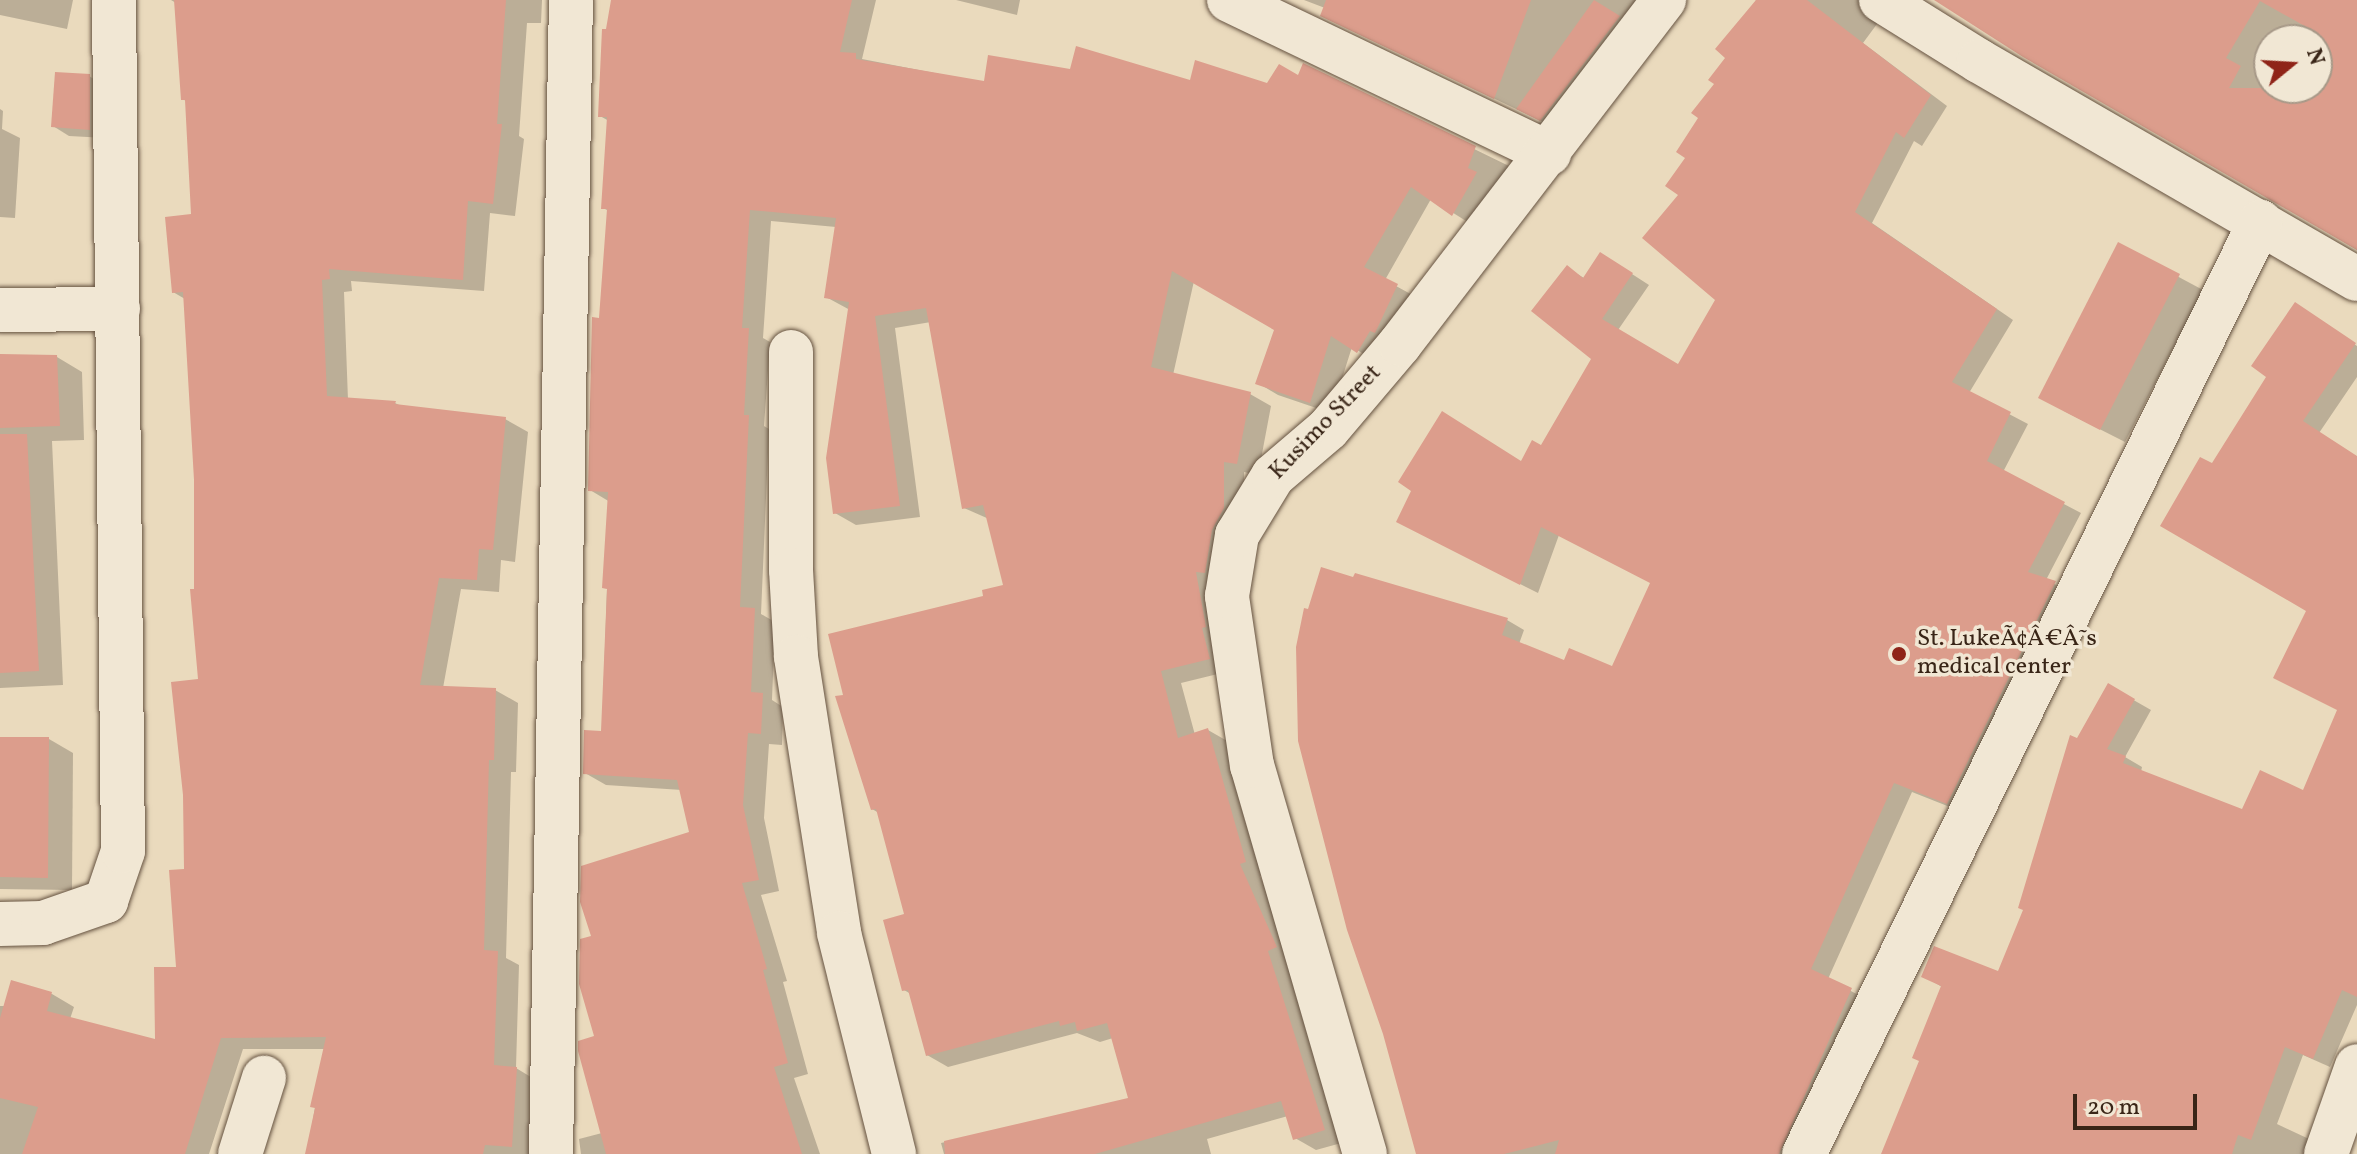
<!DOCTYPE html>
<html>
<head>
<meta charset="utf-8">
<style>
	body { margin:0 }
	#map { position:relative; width:2357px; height:1154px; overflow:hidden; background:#eadabd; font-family:Vollkorn,serif }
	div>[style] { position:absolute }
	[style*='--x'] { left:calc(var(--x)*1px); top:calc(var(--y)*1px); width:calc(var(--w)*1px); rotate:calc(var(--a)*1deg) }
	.shadow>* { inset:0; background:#0003 }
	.building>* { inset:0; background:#dc9d8c }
	.roads { filter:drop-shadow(0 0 2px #655240) drop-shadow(0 0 2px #655240) }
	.minor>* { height:44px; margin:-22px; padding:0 22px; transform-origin:22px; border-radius:22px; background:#f1e7d4 }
	.dots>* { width:22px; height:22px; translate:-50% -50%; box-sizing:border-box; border:4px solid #f1e7d4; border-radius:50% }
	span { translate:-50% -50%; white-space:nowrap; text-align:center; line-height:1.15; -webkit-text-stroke:7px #f1e7d4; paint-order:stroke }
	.street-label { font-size:24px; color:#392517 }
	.poi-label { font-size:24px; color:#392517 }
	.left { translate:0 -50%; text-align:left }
	.north { position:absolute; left:2253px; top:24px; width:80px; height:80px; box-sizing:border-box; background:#f1e7d4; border:2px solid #a79988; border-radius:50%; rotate:72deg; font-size:22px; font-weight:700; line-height:32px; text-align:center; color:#392517 }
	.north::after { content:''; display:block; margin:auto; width:28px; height:36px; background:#8f2418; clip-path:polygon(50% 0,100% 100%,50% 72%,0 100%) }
	.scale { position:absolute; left:2073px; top:1094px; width:124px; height:36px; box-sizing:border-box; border:4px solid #392517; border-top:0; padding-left:10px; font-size:24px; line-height:28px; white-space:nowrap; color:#392517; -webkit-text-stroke:6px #f1e7d4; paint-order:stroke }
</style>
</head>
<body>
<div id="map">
	<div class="shadow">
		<div style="clip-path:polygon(0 0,73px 0,67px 29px,0 15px)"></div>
		<div style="clip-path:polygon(171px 0,542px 0,541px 23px,527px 23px,519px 136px,524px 139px,515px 216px,490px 213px,484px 291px,351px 281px,352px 291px,344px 292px,348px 400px,395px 403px,403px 407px,505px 419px,528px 432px,515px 562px,501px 560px,499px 592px,461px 589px,443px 688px,495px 690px,518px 703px,516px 772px,511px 772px,506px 958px,519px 965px,516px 1068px,539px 1082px,534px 1154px,307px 1154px,325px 1049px,243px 1049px,209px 1154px,0 1154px,0 1006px,5px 1006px,12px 982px,52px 994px,74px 1007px,70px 1019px,157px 1041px,178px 969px,200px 681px,196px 480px,185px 299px,173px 292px,193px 216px,187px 102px,183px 99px,176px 3px)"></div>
		<div style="clip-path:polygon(613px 0,876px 0,862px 59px,986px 83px,1071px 72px,1268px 86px,1299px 78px,1304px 66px,1509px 166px,1474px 226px,1431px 199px,1385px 280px,1418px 298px,1379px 363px,1352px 347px,1331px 413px,1278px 395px,1258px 383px,1276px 329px,1194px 281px,1173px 375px,1250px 394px,1271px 406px,1258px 475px,1244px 472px,1244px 520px,1230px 671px,1181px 683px,1195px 735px,1208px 730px,1229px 742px,1266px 873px,1260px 876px,1296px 959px,1345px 1142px,1316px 1150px,1295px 1138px,1288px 1116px,1207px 1139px,1211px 1154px,944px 1154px,941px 1143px,1131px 1099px,1113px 1038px,1100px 1042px,1077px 1033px,948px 1067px,927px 1055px,911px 994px,904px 990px,906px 916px,879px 813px,872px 809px,845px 696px,1006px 586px,989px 519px,964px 508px,931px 322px,895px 328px,920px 517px,856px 525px,835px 513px,850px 310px,826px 297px,836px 227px,771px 221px,763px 338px,770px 342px,764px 426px,769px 429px,761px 614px,775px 622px,772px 700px,783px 707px,782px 745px,769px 744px,764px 818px,779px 891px,761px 895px,787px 981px,783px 982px,808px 1074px,794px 1078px,820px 1154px,581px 1154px,579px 1139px,602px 1133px,593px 937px,691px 834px,682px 790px,606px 785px,585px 773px,602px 733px,610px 502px,590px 490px,609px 211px,603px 208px,609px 121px,600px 116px)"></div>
		<div style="clip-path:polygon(956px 0,1020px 0,1017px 15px)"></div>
		<div style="clip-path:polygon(1304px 0,1665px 0,1562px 131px,1344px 27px,1325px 8px)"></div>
		<div style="clip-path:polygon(1756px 0,1876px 0,1873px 11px,1877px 24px,1863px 43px,1947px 106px,1922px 146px,1914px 141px,1872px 223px,2013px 320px,1969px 393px,2028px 424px,2003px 472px,2081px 513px,2046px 580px,2073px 593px,1965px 813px,1912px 792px,1828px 979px,1868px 1000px,1798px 1154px,1418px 1154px,1385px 1033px,1349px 929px,1507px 620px,1524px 630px,1519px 644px,1566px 662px,1613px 668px,1652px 583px,1559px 535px,1538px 593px,1416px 531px,1541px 448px,1594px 359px,1567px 268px,1584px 278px,1618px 265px,1649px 285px,1618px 330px,1679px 366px,1718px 299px,1680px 195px,1688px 158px,1701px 118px)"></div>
		<div style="clip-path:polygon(evenodd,1944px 0,2357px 0,2357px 250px,1944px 0,2269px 40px,2317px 40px,2317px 88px,2269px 88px,2269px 40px)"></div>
		<div style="clip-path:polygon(89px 76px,105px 86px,106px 138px,69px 136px,53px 126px)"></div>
		<div style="clip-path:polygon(0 109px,3px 111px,2px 129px,20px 138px,15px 218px,0 217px)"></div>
		<div style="clip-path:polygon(2119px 245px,2203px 290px,2125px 442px,2064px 411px)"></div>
		<div style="clip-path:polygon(2311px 315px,2357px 346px,2357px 377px,2319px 433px,2357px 457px,2357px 1005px,2330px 1067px,2303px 1055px,2277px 1124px,2309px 1139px,2304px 1154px,1882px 1154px,1921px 1061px,1942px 987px,1924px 976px,1999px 974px,2025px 910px,2078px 740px,2109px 686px,2151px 710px,2125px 757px,2142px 767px,2141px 772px,2243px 811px,2304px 792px,2339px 710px,2309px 611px,2212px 466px)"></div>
		<div style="clip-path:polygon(0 357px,57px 357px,82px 372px,84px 440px,52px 441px,63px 685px,0 688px)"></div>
		<div style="clip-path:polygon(0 739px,49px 739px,73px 753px,72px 890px,0 889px)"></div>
	</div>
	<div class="building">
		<div style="clip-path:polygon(174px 0,506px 0,497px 124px,502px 124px,493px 204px,468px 201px,463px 280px,329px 269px,330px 279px,322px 280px,327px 396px,396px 401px,395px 404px,506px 417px,493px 550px,479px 549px,477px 580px,439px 578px,420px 685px,496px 688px,494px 760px,489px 760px,484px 950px,498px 951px,494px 1065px,517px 1067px,512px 1147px,485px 1145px,483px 1154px,305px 1154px,315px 1108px,310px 1107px,326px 1037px,221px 1038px,185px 1154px,22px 1154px,38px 1107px,0 1098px,0 1018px,11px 980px,52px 992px,47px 1011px,155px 1039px,154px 967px,176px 967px,169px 870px,184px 869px,183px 795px,171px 682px,198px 679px,190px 589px,194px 589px,194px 480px,183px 292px,172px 293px,165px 217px,191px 214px,185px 100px,181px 100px)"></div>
		<div style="clip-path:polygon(611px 0,852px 0,840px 52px,856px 53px,856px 59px,984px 81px,988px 55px,1070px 69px,1076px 46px,1190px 80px,1195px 60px,1267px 83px,1279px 64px,1298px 75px,1303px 63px,1476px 146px,1468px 168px,1477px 172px,1452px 216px,1411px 187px,1364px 267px,1398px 284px,1375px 333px,1370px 331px,1357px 353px,1331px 336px,1310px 403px,1255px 384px,1274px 330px,1172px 271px,1151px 367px,1251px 392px,1237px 464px,1224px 462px,1224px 508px,1212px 530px,1205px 573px,1196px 572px,1206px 627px,1202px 628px,1210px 659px,1161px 671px,1178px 738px,1208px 728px,1246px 862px,1240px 864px,1277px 947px,1268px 951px,1325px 1130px,1293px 1140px,1281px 1101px,1095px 1154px,945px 1154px,944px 1141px,1128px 1098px,1107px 1023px,1077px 1031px,1075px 1022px,1060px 1026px,1059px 1021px,926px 1056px,908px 990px,902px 991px,883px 920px,904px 914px,876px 809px,871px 810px,835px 696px,843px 695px,828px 634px,983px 596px,982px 590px,1003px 585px,983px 505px,962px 509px,926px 308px,875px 316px,900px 506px,833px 514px,826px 458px,849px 302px,824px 298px,836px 218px,750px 210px,742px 328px,749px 328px,744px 415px,749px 415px,740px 607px,755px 608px,751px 692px,763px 693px,761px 734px,748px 733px,743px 805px,759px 880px,742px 883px,767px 969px,763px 970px,788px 1063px,774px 1067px,802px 1154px,606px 1154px,578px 1051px,578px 1041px,594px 1036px,579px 984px,580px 939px,591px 936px,580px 902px,581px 866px,689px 832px,677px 780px,583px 774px,584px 730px,601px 731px,607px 589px,602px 588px,608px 492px,588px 491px,592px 317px,599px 318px,607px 209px,601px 209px,607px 117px,598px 117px,602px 29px,606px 29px)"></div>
		<div style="clip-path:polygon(1326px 0,1531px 0,1494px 99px,1320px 16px)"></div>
		<div style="clip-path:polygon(1594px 0,1620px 16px,1540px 121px,1516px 109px)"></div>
		<div style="clip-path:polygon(1756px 0,1807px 0,1931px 95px,1904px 138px,1896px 132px,1855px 212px,1997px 309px,1952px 382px,2011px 412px,1987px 461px,2065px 502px,2028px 572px,2056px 581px,1947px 804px,1894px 783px,1811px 969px,1852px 988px,1779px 1154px,1555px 1154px,1559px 1140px,1504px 1154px,1416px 1154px,1383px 1034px,1347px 930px,1298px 741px,1296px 647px,1304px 608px,1308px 609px,1321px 567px,1353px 577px,1355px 573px,1508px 618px,1502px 635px,1564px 660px,1569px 648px,1612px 666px,1650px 583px,1541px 527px,1520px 585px,1396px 522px,1411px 491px,1398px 482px,1442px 411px,1521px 461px,1532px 440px,1541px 445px,1591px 359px,1531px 311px,1567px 265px,1583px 278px,1600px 252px,1633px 273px,1602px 319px,1678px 364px,1715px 300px,1642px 238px,1678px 195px,1665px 186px,1685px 158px,1676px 152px,1698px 118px,1691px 113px,1714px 84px,1708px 80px,1725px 58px,1715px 49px)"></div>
		<div style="clip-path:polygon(evenodd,1934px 0,2357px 0,2357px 250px,2023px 57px,1934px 0,2260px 1px,2317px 33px,2317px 88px,2229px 88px,2241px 66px,2226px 58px,2260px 1px)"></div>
		<div style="clip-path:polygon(55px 72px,90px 74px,90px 130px,51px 127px)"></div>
		<div style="clip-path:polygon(2118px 242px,2180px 274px,2100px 430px,2038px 398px)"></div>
		<div style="clip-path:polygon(2295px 302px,2356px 343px,2303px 421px,2357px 456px,2357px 997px,2342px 990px,2313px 1059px,2285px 1047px,2251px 1140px,2238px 1135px,2232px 1154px,1881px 1154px,1919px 1061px,1912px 1058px,1941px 986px,1921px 977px,1934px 946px,1998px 971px,2023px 910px,2018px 908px,2070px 735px,2077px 738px,2108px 683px,2135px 699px,2107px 749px,2126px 756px,2123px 763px,2242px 809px,2260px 770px,2303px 790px,2337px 710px,2273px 678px,2306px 611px,2160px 526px,2200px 457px,2212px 463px,2266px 377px,2251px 366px)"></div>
		<div style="clip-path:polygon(0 354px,57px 355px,60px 426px,0 428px)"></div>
		<div style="clip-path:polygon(0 434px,27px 434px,39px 671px,0 673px)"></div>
		<div style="clip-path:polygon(0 737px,49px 737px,48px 878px,0 877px)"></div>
	</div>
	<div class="roads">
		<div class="minor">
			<div style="--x:1229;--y:0;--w:355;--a:25.6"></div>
			<div style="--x:1881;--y:0;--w:115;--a:31.9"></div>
			<div style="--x:1979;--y:61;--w:436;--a:30"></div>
			<div style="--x:0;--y:310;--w:118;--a:-0.5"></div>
			<div style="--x:791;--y:352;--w:218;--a:90"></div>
			<div style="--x:791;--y:570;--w:87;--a:86.7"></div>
			<div style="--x:796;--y:657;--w:279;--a:81.1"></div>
			<div style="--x:839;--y:933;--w:228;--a:76"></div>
			<div style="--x:0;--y:924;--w:43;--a:-1.3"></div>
			<div style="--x:43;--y:923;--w:67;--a:-19.2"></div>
			<div style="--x:106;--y:901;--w:53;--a:-71.2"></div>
			<div style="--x:123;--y:851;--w:851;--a:-90.61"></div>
			<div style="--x:240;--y:1154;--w:80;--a:-72.5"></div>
			<div style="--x:551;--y:1154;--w:1154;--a:-89.01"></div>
			<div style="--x:1365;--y:1154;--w:404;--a:-106.2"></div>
			<div style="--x:1252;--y:766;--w:172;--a:-98.4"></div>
			<div style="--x:1227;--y:596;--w:62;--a:-80.7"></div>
			<div style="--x:1237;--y:535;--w:69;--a:-58.6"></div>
			<div style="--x:1273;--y:476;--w:72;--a:-40.5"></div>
			<div style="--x:1328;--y:429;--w:111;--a:-49.7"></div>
			<div style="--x:1400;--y:344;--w:434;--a:-52.5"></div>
			<div style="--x:1804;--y:1154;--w:1038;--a:-63.93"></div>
			<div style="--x:2326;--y:1154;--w:93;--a:-70.6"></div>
		</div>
	</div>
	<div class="dots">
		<div style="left:1899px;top:654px;background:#8f2418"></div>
	</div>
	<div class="street-label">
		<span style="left:1326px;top:423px;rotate:-46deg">Kusimo Street</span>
	</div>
	<div class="poi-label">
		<span class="left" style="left:1917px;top:654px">St. LukeÃ¢Â€Â˜s<br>medical center</span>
	</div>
	<div class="north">N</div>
	<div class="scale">20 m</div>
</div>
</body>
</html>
